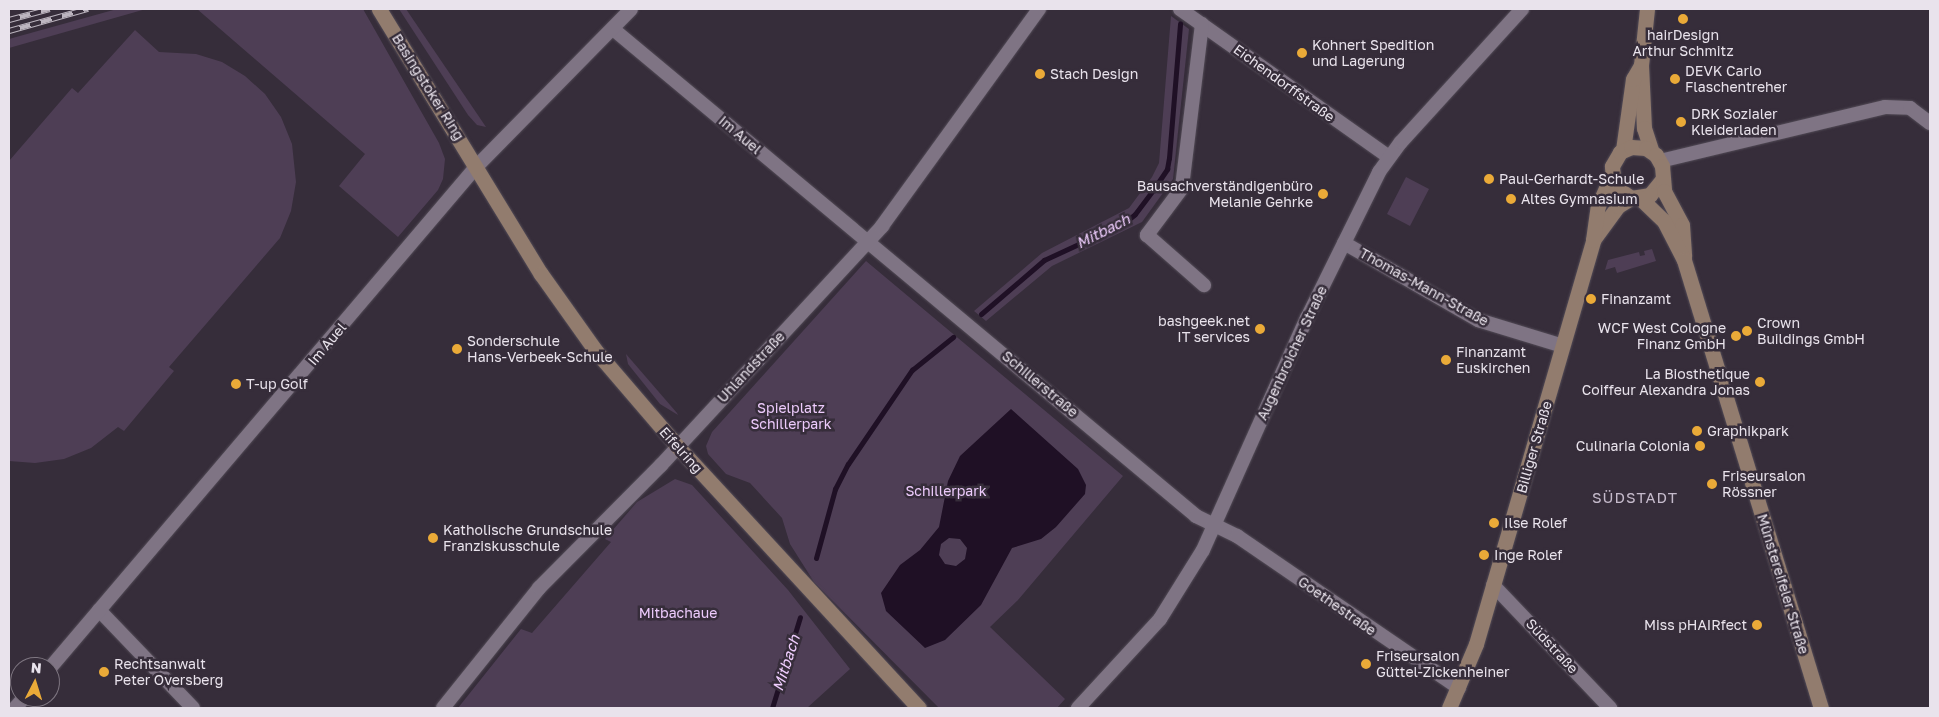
<!DOCTYPE html>
<html>
<head>
<meta charset="utf-8">
<style>
	body { margin:0 }
	#map { position:relative; width:1939px; height:717px; overflow:hidden; background:#362d3a; font-family:"Golos Text",sans-serif }
	div>[style] { position:absolute }
	[style*='--x'] { left:calc(var(--x)*1px); top:calc(var(--y)*1px); width:calc(var(--w)*1px); rotate:calc(var(--a)*1deg) }
	.green>* { inset:0; background:#4e3e55 }
	.water>* { inset:0; background:#1f1025 }
	.stream>* { height:5px; margin:-2.5px; padding:0 2.5px; transform-origin:2.5px; border-radius:2.5px; background:#1f1025 }
	.roads { filter:drop-shadow(0 0 1px #524b56) drop-shadow(0 0 1px #524b56) }
	.street>* { height:14px; margin:-7px; padding:0 7px; transform-origin:7px; border-radius:7px; background:#7f7484 }
	.secondary>* { height:15px; margin:-7.5px; padding:0 7.5px; transform-origin:7.5px; border-radius:7.5px; background:#927c6e }
	.rail>* { height:5.5px; margin-top:-2.75px; transform-origin:0; background:repeating-linear-gradient(90deg,#362d3a 0 11px,#bcb5bf 0 22px); box-sizing:border-box; border-block:1px solid #bcb5bf }
	.dots>* { width:14px; height:14px; translate:-50% -50%; box-sizing:border-box; border:2px solid #362d3a; border-radius:50% }
	span { translate:-50% -50%; white-space:nowrap; text-align:center; line-height:1.15; -webkit-text-stroke:5px #362d3a; paint-order:stroke }
	.poi-label { font-size:14px; color:#e9e3ec }
	.left { translate:0 -50%; text-align:left }
	.right { translate:-100% -50%; text-align:right }
	.street-label { font-size:14px; color:#e9e3ec }
	.park-label { font-size:14px; color:#edcbfc }
	.water-label { font-size:15px; color:#f0ceff; font-style:italic }
	.neighbourhood-label { font-size:15px; color:#c5bacb; letter-spacing:1px }
	.frame { position:absolute; inset:0; border:10px solid #e9e3ec; pointer-events:none }
	.north { position:absolute; left:10px; top:657px; width:50px; height:50px; box-sizing:border-box; background:#362d3a; border:1px solid #7e7681; border-radius:50%; rotate:5deg; font-size:14px; font-weight:700; line-height:20px; text-align:center; color:#e9e3ec }
	.north::after { content:''; display:block; margin:auto; width:18px; height:22px; background:#eaaa38; clip-path:polygon(50% 0,100% 100%,50% 72%,0 100%) }
</style>
</head>
<body>
<div id="map">
	<div class="green">
		<div style="clip-path:polygon(117px 9px,146px 9px,9px 48px,9px 39px)"></div>
		<div style="clip-path:polygon(197px 9px,363px 9px,439px 143px,445px 159px,443px 179px,438px 190px,398px 237px,339px 186px,365px 154px)"></div>
		<div style="clip-path:polygon(399px 9px,406px 9px,486px 127px,477px 125px,468px 115px)"></div>
		<div style="clip-path:polygon(1171px 16px,1189px 29px,1173px 179px,1142px 222px,1052px 266px,986px 321px,974px 311px,1042px 253px,1129px 208px,1152px 177px,1159px 163px)"></div>
		<div style="clip-path:polygon(135px 30px,159px 52px,196px 54px,222px 62px,245px 76px,265px 94px,281px 117px,292px 144px,296px 182px,291px 211px,280px 238px,169px 367px,174px 371px,124px 431px,118px 427px,91px 448px,64px 459px,35px 463px,9px 461px,9px 161px,72px 88px,78px 93px)"></div>
		<div style="clip-path:polygon(1406px 177px,1429px 189px,1410px 226px,1387px 214px)"></div>
		<div style="clip-path:polygon(1652px 249px,1656px 261px,1617px 273px,1615px 267px,1605px 270px,1608px 260px,1639px 252px,1640px 256px,1645px 255px,1644px 251px)"></div>
		<div style="clip-path:polygon(866px 261px,1123px 476px,1018px 600px,990px 627px,1065px 699px,1057px 708px,939px 708px,814px 582px,790px 544px,782px 518px,750px 483px,726px 474px,708px 454px,706px 446px,712px 432px)"></div>
		<div style="clip-path:polygon(626px 354px,677px 413px,678px 415px,660px 404px,628px 364px)"></div>
		<div style="clip-path:polygon(675px 479px,692px 485px,788px 590px,850px 669px,807px 708px,458px 708px,521px 629px,532px 633px,611px 542px,605px 539px,637px 502px)"></div>
	</div>
	<div class="water">
		<div style="clip-path:polygon(evenodd,1011px 409px,1078px 469px,1086px 485px,1085px 494px,1056px 527px,1041px 539px,1012px 548px,981px 605px,945px 640px,925px 648px,886px 611px,881px 593px,900px 565px,920px 550px,939px 527px,948px 481px,960px 456px,1011px 409px,949px 538px,960px 539px,967px 548px,965px 559px,956px 566px,945px 564px,939px 555px,941px 544px,949px 538px)"></div>
	</div>
	<div class="stream">
		<div style="--x:981;--y:314;--w:83;--a:-40.6"></div>
		<div style="--x:1044;--y:260;--w:88;--a:-24.8"></div>
		<div style="--x:1124;--y:223;--w:14;--a:-39"></div>
		<div style="--x:1135;--y:214;--w:34;--a:-53"></div>
		<div style="--x:1155;--y:187;--w:22;--a:-56"></div>
		<div style="--x:1167;--y:169;--w:11;--a:-80"></div>
		<div style="--x:1169;--y:158;--w:135;--a:-85.3"></div>
		<div style="--x:816;--y:558;--w:72;--a:-74.6"></div>
		<div style="--x:835;--y:489;--w:28;--a:-63"></div>
		<div style="--x:848;--y:464;--w:114;--a:-55.8"></div>
		<div style="--x:912;--y:370;--w:53;--a:-38.8"></div>
		<div style="--x:772;--y:708;--w:95;--a:-72.9"></div>
	</div>
	<div class="roads">
		<div class="street">
			<div style="--x:1180;--y:9;--w:256;--a:35.3"></div>
			<div style="--x:1202;--y:24;--w:165;--a:97"></div>
			<div style="--x:1182;--y:188;--w:59;--a:126.7"></div>
			<div style="--x:1147;--y:235;--w:76;--a:41.3"></div>
			<div style="--x:613;--y:29;--w:760;--a:39.87"></div>
			<div style="--x:1196;--y:516;--w:46;--a:26"></div>
			<div style="--x:1237;--y:536;--w:269;--a:34.4"></div>
			<div style="--x:1660;--y:161;--w:231;--a:-13.5"></div>
			<div style="--x:1885;--y:107;--w:25;--a:2"></div>
			<div style="--x:1910;--y:108;--w:25;--a:37"></div>
			<div style="--x:1344;--y:243;--w:155;--a:29.9"></div>
			<div style="--x:1478;--y:320;--w:89;--a:17"></div>
			<div style="--x:1493;--y:585;--w:170;--a:46.4"></div>
			<div style="--x:99;--y:610;--w:136;--a:46.2"></div>
			<div style="--x:50;--y:668;--w:658;--a:-49.63"></div>
			<div style="--x:476;--y:167;--w:221;--a:-45.5"></div>
			<div style="--x:15;--y:708;--w:15;--a:-48"></div>
			<div style="--x:443;--y:708;--w:154;--a:-51.3"></div>
			<div style="--x:539;--y:588;--w:173;--a:-45.2"></div>
			<div style="--x:661;--y:465;--w:326;--a:-47.2"></div>
			<div style="--x:882;--y:226;--w:268;--a:-54.1"></div>
			<div style="--x:1078;--y:708;--w:121;--a:-47.3"></div>
			<div style="--x:1160;--y:619;--w:81;--a:-58.1"></div>
			<div style="--x:1203;--y:550;--w:254;--a:-65.9"></div>
			<div style="--x:1307;--y:318;--w:163;--a:-63.7"></div>
			<div style="--x:1379;--y:172;--w:37;--a:-54"></div>
			<div style="--x:1401;--y:142;--w:180;--a:-47.7"></div>
		</div>
		<div class="secondary">
			<div style="--x:379;--y:9;--w:311;--a:58.6"></div>
			<div style="--x:541;--y:274;--w:93;--a:54.6"></div>
			<div style="--x:595;--y:350;--w:128;--a:49.4"></div>
			<div style="--x:678;--y:447;--w:355;--a:47.3"></div>
			<div style="--x:1647;--y:9;--w:56;--a:96.1"></div>
			<div style="--x:1641;--y:65;--w:63;--a:87.3"></div>
			<div style="--x:1644;--y:128;--w:23;--a:72"></div>
			<div style="--x:1623;--y:150;--w:72;--a:-82"></div>
			<div style="--x:1633;--y:79;--w:16;--a:-60"></div>
			<div style="--x:1662;--y:180;--w:19;--a:129"></div>
			<div style="--x:1650;--y:195;--w:19;--a:171"></div>
			<div style="--x:1631;--y:198;--w:21;--a:-145"></div>
			<div style="--x:1614;--y:186;--w:20;--a:-96"></div>
			<div style="--x:1612;--y:166;--w:16;--a:-60"></div>
			<div style="--x:1620;--y:152;--w:12;--a:-24"></div>
			<div style="--x:1631;--y:147;--w:15;--a:4"></div>
			<div style="--x:1646;--y:148;--w:12;--a:35"></div>
			<div style="--x:1656;--y:155;--w:13;--a:61"></div>
			<div style="--x:1662;--y:166;--w:25;--a:85"></div>
			<div style="--x:1664;--y:191;--w:38;--a:62"></div>
			<div style="--x:1682;--y:225;--w:31;--a:86"></div>
			<div style="--x:1640;--y:198;--w:33;--a:44"></div>
			<div style="--x:1664;--y:221;--w:44;--a:62.9"></div>
			<div style="--x:1684;--y:260;--w:468;--a:73"></div>
			<div style="--x:1593;--y:240;--w:42;--a:-53.7"></div>
			<div style="--x:1618;--y:206;--w:15;--a:-32"></div>
			<div style="--x:1449;--y:708;--w:69;--a:-67.1"></div>
			<div style="--x:1476;--y:644;--w:421;--a:-73.8"></div>
			<div style="--x:1593;--y:240;--w:34;--a:-82"></div>
			<div style="--x:1598;--y:206;--w:32;--a:-66"></div>
		</div>
	</div>
	<div class="rail">
		<div style="--x:9;--y:20;--w:42;--a:-15"></div>
		<div style="--x:9;--y:31;--w:82;--a:-15.6"></div>
	</div>
	<div class="dots">
		<div style="left:1683px;top:19px;background:#eaaa38"></div>
		<div style="left:1302px;top:53px;background:#eaaa38"></div>
		<div style="left:1040px;top:74px;background:#eaaa38"></div>
		<div style="left:1675px;top:79px;background:#eaaa38"></div>
		<div style="left:1681px;top:122px;background:#eaaa38"></div>
		<div style="left:1489px;top:179px;background:#eaaa38"></div>
		<div style="left:1323px;top:194px;background:#eaaa38"></div>
		<div style="left:1511px;top:199px;background:#eaaa38"></div>
		<div style="left:1591px;top:299px;background:#eaaa38"></div>
		<div style="left:1260px;top:329px;background:#eaaa38"></div>
		<div style="left:1747px;top:331px;background:#eaaa38"></div>
		<div style="left:1736px;top:336px;background:#eaaa38"></div>
		<div style="left:457px;top:349px;background:#eaaa38"></div>
		<div style="left:1446px;top:360px;background:#eaaa38"></div>
		<div style="left:1760px;top:382px;background:#eaaa38"></div>
		<div style="left:236px;top:384px;background:#eaaa38"></div>
		<div style="left:1697px;top:431px;background:#eaaa38"></div>
		<div style="left:1700px;top:446px;background:#eaaa38"></div>
		<div style="left:1712px;top:484px;background:#eaaa38"></div>
		<div style="left:1494px;top:523px;background:#eaaa38"></div>
		<div style="left:433px;top:538px;background:#eaaa38"></div>
		<div style="left:1484px;top:555px;background:#eaaa38"></div>
		<div style="left:1757px;top:625px;background:#eaaa38"></div>
		<div style="left:1366px;top:664px;background:#eaaa38"></div>
		<div style="left:104px;top:672px;background:#eaaa38"></div>
	</div>
	<div class="poi-label">
		<span style="left:1683px;top:43px">hairDesign<br>Arthur Schmitz</span>
		<span class="left" style="left:1312px;top:53px">Kohnert Spedition<br>und Lagerung</span>
		<span class="left" style="left:1685px;top:79px">DEVK Carlo<br>Flaschentreher</span>
		<span class="left" style="left:1050px;top:74px">Stach Design</span>
		<span class="left" style="left:1691px;top:122px">DRK Sozialer<br>Kleiderladen</span>
		<span class="left" style="left:1499px;top:179px">Paul-Gerhardt-Schule</span>
		<span class="right" style="left:1313px;top:194px">Bausachverständigenbüro<br>Melanie Gehrke</span>
		<span class="left" style="left:1521px;top:199px">Altes Gymnasium</span>
		<span class="left" style="left:1601px;top:299px">Finanzamt</span>
		<span class="right" style="left:1250px;top:329px">bashgeek.net<br>IT services</span>
		<span class="left" style="left:1757px;top:331px">Crown<br>Buildings GmbH</span>
		<span class="right" style="left:1726px;top:336px">WCF West Cologne<br>Finanz GmbH</span>
		<span class="left" style="left:467px;top:349px">Sonderschule<br>Hans-Verbeek-Schule</span>
		<span class="left" style="left:1456px;top:360px">Finanzamt<br>Euskirchen</span>
		<span class="right" style="left:1750px;top:382px">La Biosthetique<br>Coiffeur Alexandra Jonas</span>
		<span class="left" style="left:246px;top:384px">T-up Golf</span>
		<span class="left" style="left:1707px;top:431px">Graphikpark</span>
		<span class="right" style="left:1690px;top:446px">Culinaria Colonia</span>
		<span class="left" style="left:1722px;top:484px">Friseursalon<br>Rössner</span>
		<span class="left" style="left:1504px;top:523px">Ilse Rolef</span>
		<span class="left" style="left:443px;top:538px">Katholische Grundschule<br>Franziskusschule</span>
		<span class="left" style="left:1494px;top:555px">Inge Rolef</span>
		<span class="right" style="left:1747px;top:625px">Miss pHAIRfect</span>
		<span class="left" style="left:1376px;top:664px">Friseursalon<br>Güttel-Zickenheiner</span>
		<span class="left" style="left:114px;top:672px">Rechtsanwalt<br>Peter Oversberg</span>
	</div>
	<div class="street-label">
		<span style="left:1284px;top:83px;rotate:36deg">Eichendorffstraße</span>
		<span style="left:428px;top:87px;rotate:58deg">Basingstoker Ring</span>
		<span style="left:740px;top:135px;rotate:40deg">Im Auel</span>
		<span style="left:1424px;top:287px;rotate:29deg">Thomas-Mann-Straße</span>
		<span style="left:327px;top:344px;rotate:-50deg">Im Auel</span>
		<span style="left:1292px;top:353px;rotate:-65deg">Augenbroicher Straße</span>
		<span style="left:751px;top:367px;rotate:-47deg">Uhlandstraße</span>
		<span style="left:1040px;top:384px;rotate:40deg">Schillerstraße</span>
		<span style="left:1534px;top:447px;rotate:-74deg">Billiger Straße</span>
		<span style="left:681px;top:450px;rotate:48deg">Eifelring</span>
		<span style="left:1783px;top:584px;rotate:73deg">Münstereifeler Straße</span>
		<span style="left:1337px;top:606px;rotate:35deg">Goethestraße</span>
		<span style="left:1552px;top:646px;rotate:47deg">Südstraße</span>
	</div>
	<div class="park-label">
		<span style="left:791px;top:416px">Spielplatz<br>Schillerpark</span>
		<span style="left:946px;top:491px">Schillerpark</span>
		<span style="left:678px;top:613px">Mitbachaue</span>
	</div>
	<div class="water-label">
		<span style="left:1103px;top:231px;rotate:-27deg">Mitbach</span>
		<span style="left:786px;top:663px;rotate:-72deg">Mitbach</span>
	</div>
	<div class="neighbourhood-label">
		<span style="left:1635px;top:498px">SÜDSTADT</span>
	</div>
	<div class="frame"></div>
	<div class="north">N</div>
</div>
</body>
</html>
